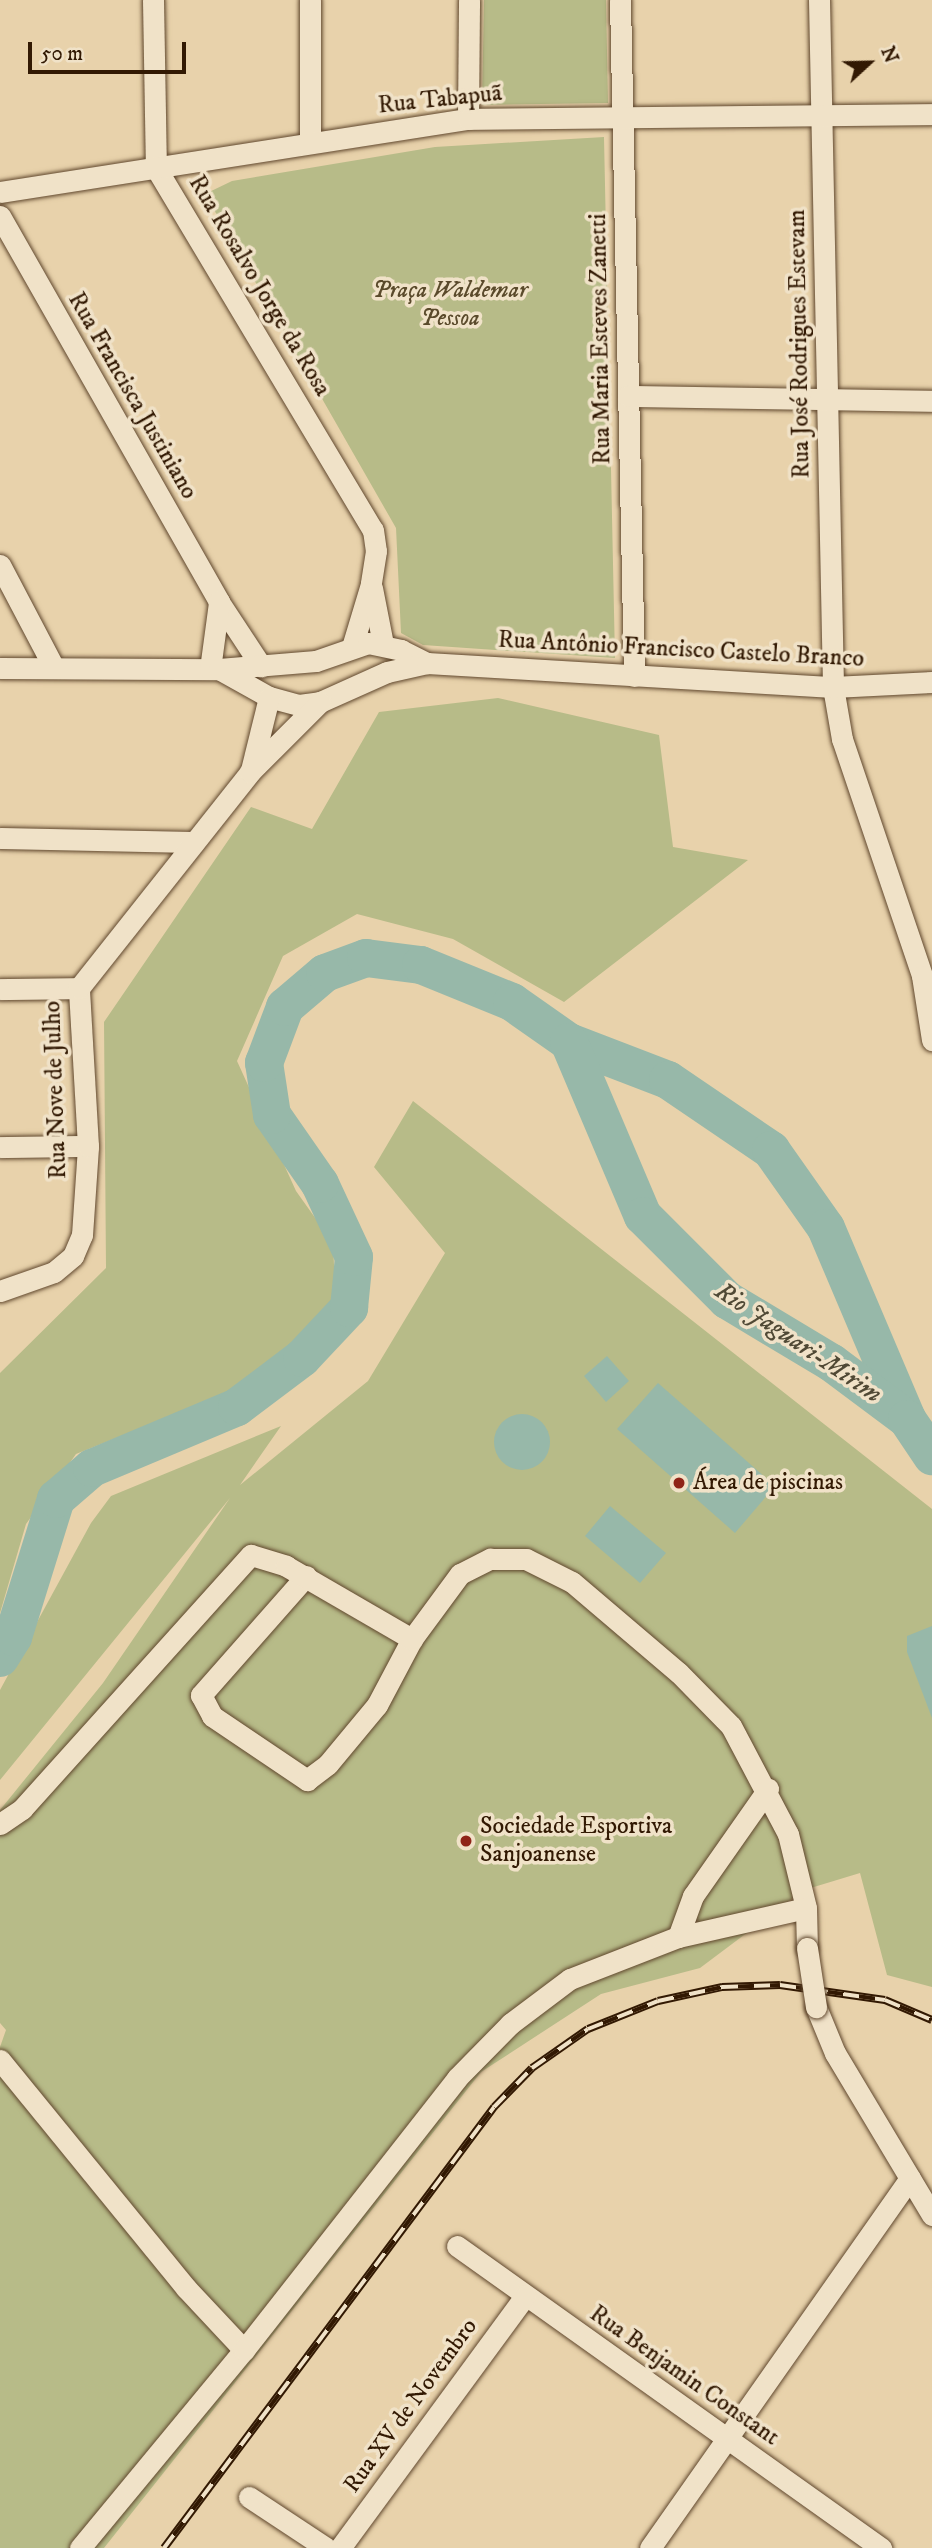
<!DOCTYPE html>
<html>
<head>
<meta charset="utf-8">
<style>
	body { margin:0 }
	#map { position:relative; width:932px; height:2548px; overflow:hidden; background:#e8d2ab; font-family:"IM FELL DW Pica",serif }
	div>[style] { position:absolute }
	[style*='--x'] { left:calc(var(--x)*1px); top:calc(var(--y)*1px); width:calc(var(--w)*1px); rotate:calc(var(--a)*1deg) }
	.green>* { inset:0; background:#b7bb88 }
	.water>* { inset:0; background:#97b8a9 }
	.round { border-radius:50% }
	.river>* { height:38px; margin:-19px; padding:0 19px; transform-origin:19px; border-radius:19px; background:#97b8a9 }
	.roads { filter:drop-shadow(0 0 2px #60472d) drop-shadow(0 0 2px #60472d) }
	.minor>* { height:21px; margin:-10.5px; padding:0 10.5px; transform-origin:10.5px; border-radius:10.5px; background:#f0e2c8 }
	.rail>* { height:8px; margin-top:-4px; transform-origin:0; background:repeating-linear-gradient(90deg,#f0e2c8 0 16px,#321903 0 32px); box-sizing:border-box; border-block:2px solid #321903 }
	.bridges { filter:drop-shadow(0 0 2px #60472d) drop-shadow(0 0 2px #60472d) }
	.minor-bridge>* { height:21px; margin:-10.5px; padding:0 10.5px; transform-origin:10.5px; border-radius:10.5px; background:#f0e2c8 }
	.dots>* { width:19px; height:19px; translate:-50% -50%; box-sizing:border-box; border:4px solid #f0e2c8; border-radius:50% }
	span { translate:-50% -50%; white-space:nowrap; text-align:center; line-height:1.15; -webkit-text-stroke:7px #f0e2c8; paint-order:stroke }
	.street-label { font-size:24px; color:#321903 }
	.park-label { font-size:24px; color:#5a4a2b; font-style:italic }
	.poi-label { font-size:24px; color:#321903 }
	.left { translate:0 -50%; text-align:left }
	.water-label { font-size:26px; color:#504935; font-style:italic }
	.north { position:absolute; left:834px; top:28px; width:70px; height:70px; -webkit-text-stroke:5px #f0e2c8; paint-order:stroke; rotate:68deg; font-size:19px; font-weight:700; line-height:28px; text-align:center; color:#321903 }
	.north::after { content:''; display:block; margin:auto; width:24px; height:32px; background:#321903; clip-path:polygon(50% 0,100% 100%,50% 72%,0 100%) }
	.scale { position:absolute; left:28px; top:42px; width:158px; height:32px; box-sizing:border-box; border:4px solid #321903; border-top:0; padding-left:9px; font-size:21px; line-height:24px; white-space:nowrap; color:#321903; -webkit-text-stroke:5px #f0e2c8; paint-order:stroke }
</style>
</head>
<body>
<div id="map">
	<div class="green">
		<div style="clip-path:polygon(484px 0,606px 0,608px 103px,482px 105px)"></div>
		<div style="clip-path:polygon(604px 137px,615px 658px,423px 645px,401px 633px,396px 528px,205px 194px,232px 181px,435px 147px)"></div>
		<div style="clip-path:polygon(498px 698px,659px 735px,673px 847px,748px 860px,564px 1002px,453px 939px,357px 914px,283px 956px,237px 1061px,296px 1191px,333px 1243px,336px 1309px,244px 1387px,76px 1454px,26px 1524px,0 1613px,0 1373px,106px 1268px,104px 1022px,251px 807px,312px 829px,379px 712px)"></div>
		<div style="clip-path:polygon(413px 1101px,932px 1509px,932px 1987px,887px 1975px,860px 1873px,804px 1890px,700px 1968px,601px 1994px,481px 2072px,104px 2548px,0 2548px,0 2047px,6px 2030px,0 2023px,0 1810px,103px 1683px,230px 1498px,0 1780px,0 1690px,91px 1523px,111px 1496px,281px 1426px,240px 1485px,368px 1381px,445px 1253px,374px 1167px)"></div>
	</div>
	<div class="water">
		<div style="clip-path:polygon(607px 1356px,629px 1381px,606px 1402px,584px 1376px)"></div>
		<div style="clip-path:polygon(658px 1383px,775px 1486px,735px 1533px,617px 1429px)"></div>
		<div class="round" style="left:494px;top:1414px;width:56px;height:56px"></div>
		<div style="clip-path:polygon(610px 1506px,666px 1553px,640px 1583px,585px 1536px)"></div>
		<div style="clip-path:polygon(932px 1626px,932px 1718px,907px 1652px,907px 1636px)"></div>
	</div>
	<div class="river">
		<div style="--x:569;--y:1042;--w:106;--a:21"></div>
		<div style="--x:668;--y:1080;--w:125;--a:34.2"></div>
		<div style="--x:771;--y:1150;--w:95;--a:54.8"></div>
		<div style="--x:826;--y:1228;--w:207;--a:67"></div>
		<div style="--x:0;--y:1658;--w:25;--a:-58"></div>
		<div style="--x:13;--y:1637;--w:145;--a:-72.7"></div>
		<div style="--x:56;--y:1499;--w:48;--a:-40.7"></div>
		<div style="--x:92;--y:1468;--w:157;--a:-22.8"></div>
		<div style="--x:237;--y:1407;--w:81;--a:-37"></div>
		<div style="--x:302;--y:1358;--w:69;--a:-46.8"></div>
		<div style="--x:349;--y:1308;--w:51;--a:-84.4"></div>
		<div style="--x:354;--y:1257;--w:81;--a:-115"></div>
		<div style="--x:320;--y:1184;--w:84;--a:-124.8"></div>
		<div style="--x:272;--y:1115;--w:53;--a:-98.7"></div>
		<div style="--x:264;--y:1063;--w:60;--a:-69.4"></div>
		<div style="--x:285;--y:1007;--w:52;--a:-40.4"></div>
		<div style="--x:325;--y:973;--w:44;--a:-20.1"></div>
		<div style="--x:366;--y:958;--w:55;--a:7.3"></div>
		<div style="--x:421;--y:965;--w:98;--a:22.1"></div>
		<div style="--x:512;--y:1002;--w:70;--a:35.1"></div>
		<div style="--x:569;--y:1042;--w:189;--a:67"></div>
		<div style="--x:643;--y:1216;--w:119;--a:45"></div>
		<div style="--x:727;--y:1300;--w:122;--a:31"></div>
		<div style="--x:832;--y:1363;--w:94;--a:36.7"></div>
		<div style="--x:907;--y:1419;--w:45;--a:56"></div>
	</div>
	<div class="roads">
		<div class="minor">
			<div style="--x:153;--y:0;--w:168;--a:89"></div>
			<div style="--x:156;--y:168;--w:422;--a:59.1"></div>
			<div style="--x:373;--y:530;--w:21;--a:82"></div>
			<div style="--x:376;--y:551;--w:33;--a:99"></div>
			<div style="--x:371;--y:584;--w:66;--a:106.8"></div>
			<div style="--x:620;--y:0;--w:676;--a:88.81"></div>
			<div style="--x:819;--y:0;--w:687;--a:88.83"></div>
			<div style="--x:833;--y:687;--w:53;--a:80.2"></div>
			<div style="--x:842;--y:739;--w:250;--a:71.3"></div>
			<div style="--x:922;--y:976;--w:65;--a:81.1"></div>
			<div style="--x:468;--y:119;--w:119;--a:-89.5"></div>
			<div style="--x:310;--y:142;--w:142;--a:-90"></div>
			<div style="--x:0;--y:192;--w:474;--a:-8.9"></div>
			<div style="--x:468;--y:119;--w:464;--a:-0.6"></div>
			<div style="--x:0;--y:216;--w:444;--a:60.4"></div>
			<div style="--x:219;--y:602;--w:77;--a:56.7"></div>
			<div style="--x:628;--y:396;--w:304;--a:0.9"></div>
			<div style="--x:0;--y:565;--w:116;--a:62.3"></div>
			<div style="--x:372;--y:588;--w:57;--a:78.9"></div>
			<div style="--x:0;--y:668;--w:219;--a:0.3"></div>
			<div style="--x:219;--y:669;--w:97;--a:-4.7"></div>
			<div style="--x:316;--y:661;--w:55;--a:-19.1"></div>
			<div style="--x:368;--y:643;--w:34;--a:12"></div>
			<div style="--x:401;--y:650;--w:29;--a:27"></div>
			<div style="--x:210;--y:669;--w:68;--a:-82.3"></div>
			<div style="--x:219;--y:669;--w:57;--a:29.2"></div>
			<div style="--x:269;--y:697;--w:31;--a:15"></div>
			<div style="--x:299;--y:705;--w:21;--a:-8"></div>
			<div style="--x:320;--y:702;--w:73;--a:-24.1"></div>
			<div style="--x:387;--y:672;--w:41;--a:-12.7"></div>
			<div style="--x:427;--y:663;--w:407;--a:3.4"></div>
			<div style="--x:833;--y:687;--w:99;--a:-2.9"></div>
			<div style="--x:251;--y:770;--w:75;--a:-76.1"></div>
			<div style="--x:0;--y:838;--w:194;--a:1.2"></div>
			<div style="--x:0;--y:989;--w:79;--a:-0.7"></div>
			<div style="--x:0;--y:1147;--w:88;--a:-0.7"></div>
			<div style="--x:0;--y:1291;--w:57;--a:-19.4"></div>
			<div style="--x:54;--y:1272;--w:25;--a:-40"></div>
			<div style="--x:73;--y:1256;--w:23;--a:-67"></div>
			<div style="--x:82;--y:1235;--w:89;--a:-86.1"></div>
			<div style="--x:88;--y:1146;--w:158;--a:-93.3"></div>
			<div style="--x:79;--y:988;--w:275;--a:-51.6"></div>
			<div style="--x:250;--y:772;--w:99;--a:-45"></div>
			<div style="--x:306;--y:1576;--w:159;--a:131.4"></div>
			<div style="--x:201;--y:1695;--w:24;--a:62"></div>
			<div style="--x:212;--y:1716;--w:115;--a:34"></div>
			<div style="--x:307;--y:1780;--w:26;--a:-37"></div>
			<div style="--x:328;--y:1764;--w:77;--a:-50.3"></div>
			<div style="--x:377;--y:1705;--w:75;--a:-62.1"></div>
			<div style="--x:412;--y:1639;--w:81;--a:-53.6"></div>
			<div style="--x:460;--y:1574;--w:34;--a:-27"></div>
			<div style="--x:490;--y:1559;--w:36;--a:0"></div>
			<div style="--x:526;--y:1559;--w:51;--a:26.6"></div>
			<div style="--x:572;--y:1582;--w:140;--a:40.4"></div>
			<div style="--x:679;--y:1673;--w:74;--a:45.5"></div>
			<div style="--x:731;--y:1726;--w:122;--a:62.2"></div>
			<div style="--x:788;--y:1834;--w:76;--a:76.3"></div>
			<div style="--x:806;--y:1908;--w:40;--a:88.6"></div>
			<div style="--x:0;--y:1824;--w:27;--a:-34"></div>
			<div style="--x:22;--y:1809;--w:342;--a:-48"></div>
			<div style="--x:251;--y:1555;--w:37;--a:17"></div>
			<div style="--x:286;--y:1566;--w:146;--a:30.1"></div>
			<div style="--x:678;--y:1937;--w:44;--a:-69.9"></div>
			<div style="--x:693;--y:1896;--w:131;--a:-55"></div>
			<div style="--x:816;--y:2007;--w:50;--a:67.6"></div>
			<div style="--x:835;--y:2053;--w:189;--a:59.1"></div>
			<div style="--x:0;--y:2060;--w:294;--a:50.8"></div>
			<div style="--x:186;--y:2288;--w:85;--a:46.9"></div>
			<div style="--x:457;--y:2246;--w:521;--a:35.46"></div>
			<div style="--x:249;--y:2497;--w:92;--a:33.5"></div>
			<div style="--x:80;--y:2548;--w:257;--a:-50.4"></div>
			<div style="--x:244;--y:2350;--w:345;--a:-51.9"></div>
			<div style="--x:457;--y:2078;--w:76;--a:-45.5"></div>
			<div style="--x:510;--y:2024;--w:75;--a:-36.9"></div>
			<div style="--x:570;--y:1979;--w:116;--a:-21.3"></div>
			<div style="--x:678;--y:1937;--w:131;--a:-12.8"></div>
			<div style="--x:340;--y:2548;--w:313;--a:-53.7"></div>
			<div style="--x:650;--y:2548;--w:452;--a:-54.9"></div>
		</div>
	</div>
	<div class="rail">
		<div style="--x:164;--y:2548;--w:551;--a:-53.19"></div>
		<div style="--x:494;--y:2107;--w:54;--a:-45.7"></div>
		<div style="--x:532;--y:2068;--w:68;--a:-34.9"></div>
		<div style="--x:588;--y:2029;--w:75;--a:-21.8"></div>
		<div style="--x:658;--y:2001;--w:66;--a:-12.3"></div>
		<div style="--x:722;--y:1987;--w:58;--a:-2"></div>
		<div style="--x:780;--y:1985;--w:106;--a:8.1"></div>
		<div style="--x:885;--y:2000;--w:51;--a:23.1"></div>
	</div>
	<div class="bridges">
		<div class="minor-bridge">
			<div style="--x:807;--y:1948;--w:60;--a:81.3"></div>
		</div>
	</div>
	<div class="dots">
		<div style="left:679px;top:1483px;background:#8f2418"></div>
		<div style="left:466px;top:1841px;background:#8f2418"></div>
	</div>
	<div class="street-label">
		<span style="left:440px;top:100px;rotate:-6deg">Rua Tabapuã</span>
		<span style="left:259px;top:286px;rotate:59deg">Rua Rosalvo Jorge da Rosa</span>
		<span style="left:601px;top:339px;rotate:-91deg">Rua Maria Esteves Zanetti</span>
		<span style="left:800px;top:344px;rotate:-91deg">Rua José Rodrigues Estevam</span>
		<span style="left:132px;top:396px;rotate:60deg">Rua Francisca Justiniano</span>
		<span style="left:681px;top:650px;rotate:3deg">Rua Antônio Francisco Castelo Branco</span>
		<span style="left:56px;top:1090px;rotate:-92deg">Rua Nove de Julho</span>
		<span style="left:684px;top:2376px;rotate:35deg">Rua Benjamin Constant</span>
		<span style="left:411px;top:2406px;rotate:-54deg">Rua XV de Novembro</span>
	</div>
	<div class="park-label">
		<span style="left:450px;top:305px">Praça Waldemar<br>Pessoa</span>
	</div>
	<div class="poi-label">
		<span class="left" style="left:693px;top:1483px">Área de piscinas</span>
		<span class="left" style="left:480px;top:1841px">Sociedade Esportiva<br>Sanjoanense</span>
	</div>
	<div class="water-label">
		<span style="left:798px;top:1343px;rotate:34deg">Rio Jaguari-Mirim</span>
	</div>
	<div class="north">N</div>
	<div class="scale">50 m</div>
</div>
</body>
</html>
